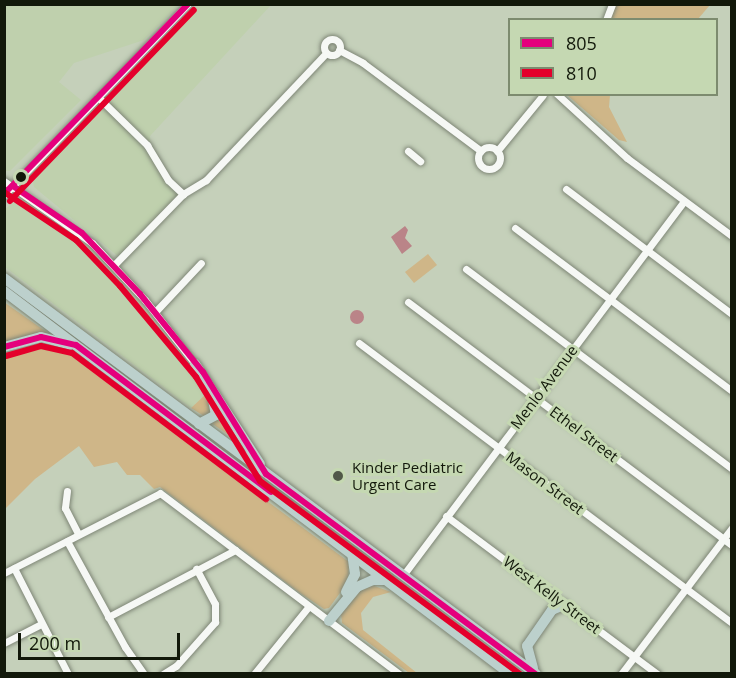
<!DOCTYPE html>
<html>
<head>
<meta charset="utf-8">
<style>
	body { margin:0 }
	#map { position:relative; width:736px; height:678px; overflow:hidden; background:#c5d0ba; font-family:"Open Sans",sans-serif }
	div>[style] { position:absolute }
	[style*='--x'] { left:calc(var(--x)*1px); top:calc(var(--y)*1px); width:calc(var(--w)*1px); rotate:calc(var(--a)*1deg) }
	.built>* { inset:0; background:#bfd0ad }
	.green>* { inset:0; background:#cfb688 }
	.water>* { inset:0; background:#ba8488 }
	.round { border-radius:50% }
	.roads { filter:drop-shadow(0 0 2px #7e8676) drop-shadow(0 0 2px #7e8676) }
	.minor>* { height:7px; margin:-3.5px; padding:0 3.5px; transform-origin:3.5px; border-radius:3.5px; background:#f6f8f5 }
	.minor>.ring { margin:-3.5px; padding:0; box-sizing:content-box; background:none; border:7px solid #f6f8f5; border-radius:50% }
	.highway>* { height:10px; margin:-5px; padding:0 5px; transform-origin:5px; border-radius:5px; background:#bcd0cc }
	.bus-1>* { height:6px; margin:-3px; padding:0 3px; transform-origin:3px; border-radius:3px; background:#e5007d }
	.bus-2>* { height:6px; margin:-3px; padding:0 3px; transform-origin:3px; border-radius:3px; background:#e4002b }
	.dots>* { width:16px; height:16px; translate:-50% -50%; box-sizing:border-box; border:3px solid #c5d8b2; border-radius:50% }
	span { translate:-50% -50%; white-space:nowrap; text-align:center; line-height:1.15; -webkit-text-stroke:6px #c5d8b2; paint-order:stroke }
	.street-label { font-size:15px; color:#12180a }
	.poi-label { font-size:15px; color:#12180a }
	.left { translate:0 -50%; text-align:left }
	.frame { position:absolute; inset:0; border:6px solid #12180a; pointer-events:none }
	.legend { position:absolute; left:508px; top:18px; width:210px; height:78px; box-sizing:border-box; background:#c5d8b2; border:2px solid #7d8b6f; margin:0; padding:8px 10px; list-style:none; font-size:18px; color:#12180a }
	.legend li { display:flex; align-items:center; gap:12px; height:30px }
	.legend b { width:30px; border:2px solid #7d8b6f }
	.scale { position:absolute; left:18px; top:633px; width:162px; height:27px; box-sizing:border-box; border:3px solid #12180a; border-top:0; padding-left:8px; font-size:18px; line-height:21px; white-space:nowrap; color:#12180a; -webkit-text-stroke:4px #c5d8b2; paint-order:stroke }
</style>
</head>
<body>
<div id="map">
	<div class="built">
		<div style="clip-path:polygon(4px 5px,5px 4px,179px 5px,144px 40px,74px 63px,59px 82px,81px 100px,10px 171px,4px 171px)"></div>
		<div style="clip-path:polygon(198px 5px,271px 5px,150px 136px,151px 152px,178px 194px,119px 257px,34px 187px,32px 177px)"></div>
		<div style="clip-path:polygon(21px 197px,83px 240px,138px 298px,191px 367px,206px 394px,191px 408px,5px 267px,5px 209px)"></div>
	</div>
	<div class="green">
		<div style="clip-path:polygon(613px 5px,710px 5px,698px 19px,607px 20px)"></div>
		<div style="clip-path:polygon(567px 95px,610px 95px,609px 107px,627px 142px,619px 140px)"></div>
		<div style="clip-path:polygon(428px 254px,437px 265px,414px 283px,405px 272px)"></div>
		<div style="clip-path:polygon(4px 302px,48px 333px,47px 334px,5px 344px)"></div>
		<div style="clip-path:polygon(51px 340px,349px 562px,348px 582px,329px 608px,324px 609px,300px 593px,160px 487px,154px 489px,140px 475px,127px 475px,117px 462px,94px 467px,79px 446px,35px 479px,5px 509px,5px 353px)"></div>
		<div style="clip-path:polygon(206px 394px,212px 413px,204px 416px,191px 408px)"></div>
		<div style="clip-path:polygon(223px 412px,242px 444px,211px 423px)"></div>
		<div style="clip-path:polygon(369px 584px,391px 592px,373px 597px,361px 613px,363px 630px,417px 673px,409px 673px,342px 623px,341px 614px,360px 588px)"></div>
	</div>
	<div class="water">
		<div style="clip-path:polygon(405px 226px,408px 230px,405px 238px,412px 246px,402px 254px,391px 237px)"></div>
		<div class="round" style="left:350px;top:310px;width:14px;height:14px"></div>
	</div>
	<div class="roads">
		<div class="minor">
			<div style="--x:606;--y:20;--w:17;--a:-69"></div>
			<div class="ring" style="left:324px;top:39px;width:9px;height:9px"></div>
			<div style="--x:339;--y:50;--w:27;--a:28"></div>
			<div style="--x:363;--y:63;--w:147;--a:36.7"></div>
			<div style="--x:557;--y:94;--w:95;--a:42.4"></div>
			<div style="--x:627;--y:158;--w:131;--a:36.6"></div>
			<div style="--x:98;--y:97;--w:69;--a:44.4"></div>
			<div style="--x:147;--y:145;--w:41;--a:59"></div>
			<div style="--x:168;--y:180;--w:21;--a:43"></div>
			<div class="ring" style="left:478px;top:147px;width:15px;height:15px"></div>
			<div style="--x:408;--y:151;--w:16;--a:40"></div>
			<div style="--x:497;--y:151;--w:72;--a:-50.6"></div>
			<div style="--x:4;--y:181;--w:108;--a:35.2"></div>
			<div style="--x:92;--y:243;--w:78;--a:47.1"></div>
			<div style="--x:145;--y:300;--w:81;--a:52"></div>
			<div style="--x:566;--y:189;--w:208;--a:37"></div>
			<div style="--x:4;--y:195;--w:265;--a:-46.1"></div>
			<div style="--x:515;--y:228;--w:271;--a:36.9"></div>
			<div style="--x:114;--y:265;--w:99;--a:-45.8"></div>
			<div style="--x:183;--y:194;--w:27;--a:-31"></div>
			<div style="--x:206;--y:180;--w:175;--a:-46.6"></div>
			<div style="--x:466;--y:269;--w:333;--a:36.9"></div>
			<div style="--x:408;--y:302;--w:405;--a:36.9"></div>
			<div style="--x:155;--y:312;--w:67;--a:-46.8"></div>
			<div style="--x:359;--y:343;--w:466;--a:36.9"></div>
			<div style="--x:67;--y:491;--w:17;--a:97"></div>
			<div style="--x:65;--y:508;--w:29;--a:63"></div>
			<div style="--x:446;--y:516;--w:264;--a:36.8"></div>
			<div style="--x:67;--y:541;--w:121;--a:61.3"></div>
			<div style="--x:125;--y:647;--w:33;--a:55"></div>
			<div style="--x:14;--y:568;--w:119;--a:63"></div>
			<div style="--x:4;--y:573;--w:175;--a:-27.1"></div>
			<div style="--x:160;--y:493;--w:300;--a:37.1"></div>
			<div style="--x:404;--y:574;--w:466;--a:-53.1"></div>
			<div style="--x:108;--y:617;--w:144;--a:-27.8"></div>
			<div style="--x:4;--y:643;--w:42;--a:-27.2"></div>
			<div style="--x:163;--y:674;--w:15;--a:-32"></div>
			<div style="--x:176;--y:666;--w:59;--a:-48.4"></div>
			<div style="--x:215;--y:622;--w:18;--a:-90"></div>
			<div style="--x:215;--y:604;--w:40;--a:-118"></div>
			<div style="--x:254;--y:674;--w:87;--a:-51"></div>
			<div style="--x:621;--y:674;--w:183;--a:-52.8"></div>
		</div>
		<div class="highway">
			<div style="--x:4;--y:278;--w:663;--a:36.66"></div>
			<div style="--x:4;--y:291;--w:635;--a:37.12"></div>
			<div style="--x:4;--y:347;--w:38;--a:-15"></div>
			<div style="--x:41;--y:337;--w:30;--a:15"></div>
			<div style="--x:195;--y:364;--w:119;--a:57"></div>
			<div style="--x:199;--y:424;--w:19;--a:-28"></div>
			<div style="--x:216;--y:415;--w:16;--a:-101"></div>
			<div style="--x:346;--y:592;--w:20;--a:-63"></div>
			<div style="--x:355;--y:574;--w:22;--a:-98"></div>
			<div style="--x:329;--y:621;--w:44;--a:-50.5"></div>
			<div style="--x:357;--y:587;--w:17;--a:-24"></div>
			<div style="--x:373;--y:580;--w:15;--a:0"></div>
			<div style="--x:533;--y:668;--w:23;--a:-105"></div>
			<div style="--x:527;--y:646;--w:44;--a:-55.2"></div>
			<div style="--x:552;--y:610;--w:13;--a:-23"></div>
		</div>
	</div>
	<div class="bus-1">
		<div style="--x:13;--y:186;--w:83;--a:34.3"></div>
		<div style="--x:82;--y:233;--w:84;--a:46.4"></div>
		<div style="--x:140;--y:294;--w:100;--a:51.1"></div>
		<div style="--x:203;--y:372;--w:120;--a:58.3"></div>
		<div style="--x:266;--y:474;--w:335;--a:36.6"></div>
		<div style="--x:4;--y:194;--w:264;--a:-45.9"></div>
		<div style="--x:4;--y:347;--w:38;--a:-15"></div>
		<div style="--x:41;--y:337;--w:36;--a:13"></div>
		<div style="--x:76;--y:345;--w:244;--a:37"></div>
	</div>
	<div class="bus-2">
		<div style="--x:4;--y:192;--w:87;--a:33.7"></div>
		<div style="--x:76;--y:240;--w:64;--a:46.3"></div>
		<div style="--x:120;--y:286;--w:119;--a:50.1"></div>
		<div style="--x:196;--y:377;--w:122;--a:58.4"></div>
		<div style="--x:260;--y:481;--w:324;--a:36.6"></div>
		<div style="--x:10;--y:201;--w:265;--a:-46.1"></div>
		<div style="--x:6;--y:356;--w:36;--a:-16"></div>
		<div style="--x:41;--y:346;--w:32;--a:13"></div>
		<div style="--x:72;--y:353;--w:243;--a:37"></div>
	</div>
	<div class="dots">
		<div style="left:21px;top:177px;background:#12180a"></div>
		<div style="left:338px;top:476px;background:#515848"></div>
	</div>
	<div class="street-label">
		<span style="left:544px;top:387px;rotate:-53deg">Menlo Avenue</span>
		<span style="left:584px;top:434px;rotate:37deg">Ethel Street</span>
		<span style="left:545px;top:483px;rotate:37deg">Mason Street</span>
		<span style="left:552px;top:595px;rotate:37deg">West Kelly Street</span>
	</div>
	<div class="poi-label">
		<span class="left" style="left:352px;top:476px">Kinder Pediatric<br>Urgent Care</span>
	</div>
	<div class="frame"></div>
	<ul class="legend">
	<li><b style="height:8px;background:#e5007d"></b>805</li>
	<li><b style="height:8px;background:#e4002b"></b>810</li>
	</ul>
	<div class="scale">200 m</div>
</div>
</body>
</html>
